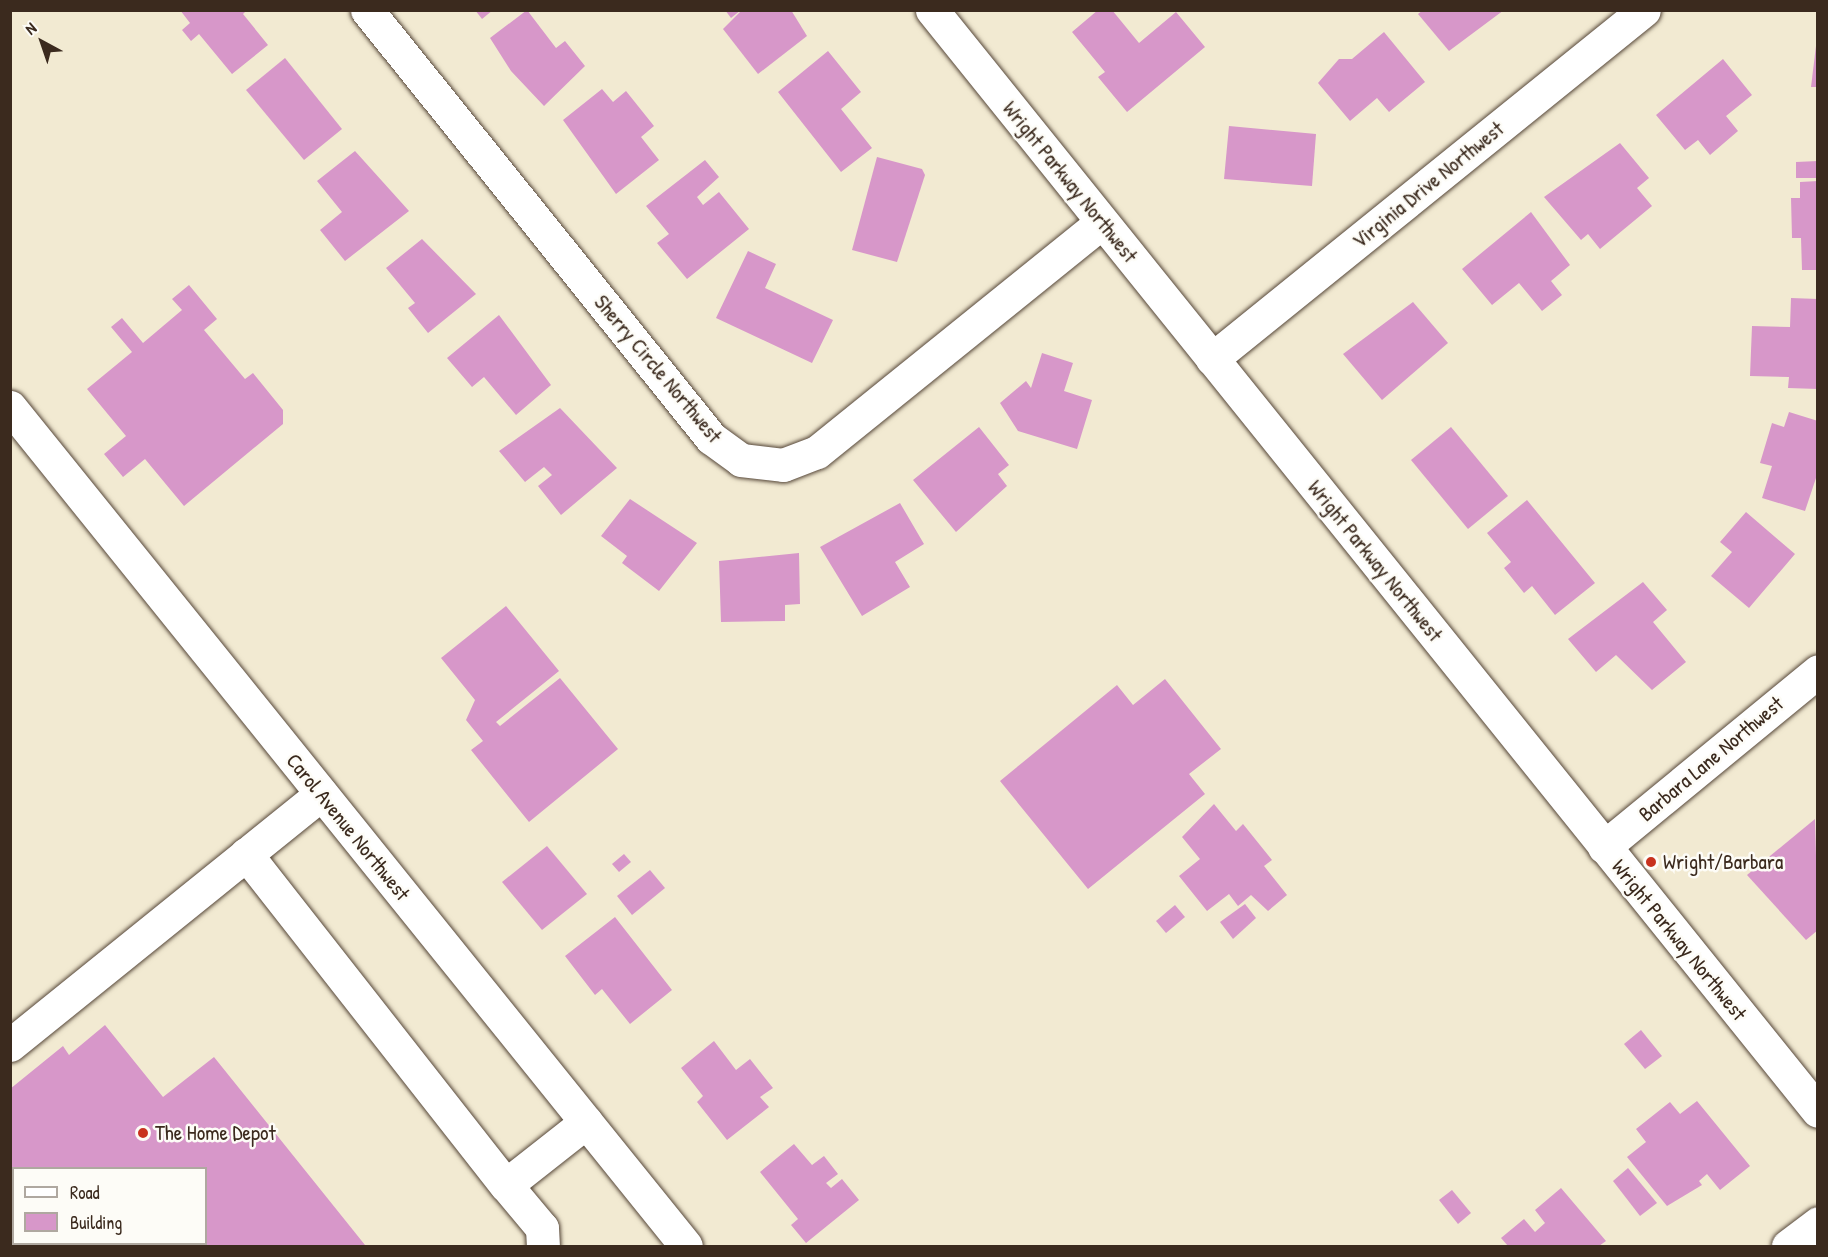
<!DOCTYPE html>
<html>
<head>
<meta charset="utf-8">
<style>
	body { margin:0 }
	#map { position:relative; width:1828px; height:1257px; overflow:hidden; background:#f2ead2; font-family:"Patrick Hand",sans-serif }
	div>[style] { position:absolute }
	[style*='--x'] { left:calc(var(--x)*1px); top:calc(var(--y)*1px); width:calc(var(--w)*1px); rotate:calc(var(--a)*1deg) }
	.building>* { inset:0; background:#d797c9 }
	.roads { filter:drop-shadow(0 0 2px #564739) drop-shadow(0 0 2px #564739) }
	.minor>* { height:33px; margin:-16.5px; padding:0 16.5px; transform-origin:16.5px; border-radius:16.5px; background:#fff }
	.dots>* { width:16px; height:16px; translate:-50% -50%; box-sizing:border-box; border:3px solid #fdfcf7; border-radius:50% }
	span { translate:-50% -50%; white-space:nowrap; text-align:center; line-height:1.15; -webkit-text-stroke:5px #fdfcf7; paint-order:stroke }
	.street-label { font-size:21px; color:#3b2a1e }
	.poi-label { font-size:21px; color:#3b2a1e }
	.left { translate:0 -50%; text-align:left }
	.frame { position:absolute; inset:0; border:12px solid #3b2a1e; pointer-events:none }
	.legend { position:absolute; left:12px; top:1167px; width:195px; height:78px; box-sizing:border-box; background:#fdfcf7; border:2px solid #afa8a0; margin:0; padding:8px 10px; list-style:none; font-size:18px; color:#3b2a1e }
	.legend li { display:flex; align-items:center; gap:12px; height:30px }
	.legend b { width:30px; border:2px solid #afa8a0 }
	.north { position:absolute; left:12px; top:12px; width:60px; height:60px; -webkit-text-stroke:4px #fdfcf7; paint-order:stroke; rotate:320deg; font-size:16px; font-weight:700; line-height:24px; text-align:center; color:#3b2a1e }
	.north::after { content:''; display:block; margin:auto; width:21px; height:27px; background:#3b2a1e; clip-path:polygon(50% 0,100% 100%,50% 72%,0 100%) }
</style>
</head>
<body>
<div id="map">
	<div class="building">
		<div style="clip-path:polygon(180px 10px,247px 10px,243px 14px,268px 45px,232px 74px,199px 34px,191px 41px,182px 30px,190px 23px)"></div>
		<div style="clip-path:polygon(475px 10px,493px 10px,482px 19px)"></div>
		<div style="clip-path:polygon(527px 10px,556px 48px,565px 41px,585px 66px,544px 106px,511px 71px,490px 38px)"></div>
		<div style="clip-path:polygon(725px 10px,741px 10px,731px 18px)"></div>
		<div style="clip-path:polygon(742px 10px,791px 10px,807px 36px,758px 74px,723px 29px)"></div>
		<div style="clip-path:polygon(1098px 10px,1112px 10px,1139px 43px,1176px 12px,1205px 47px,1127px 112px,1098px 77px,1105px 72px,1072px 32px)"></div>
		<div style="clip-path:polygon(1423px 10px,1504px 10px,1449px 51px,1418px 14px)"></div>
		<div style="clip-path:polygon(1384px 32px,1425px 82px,1389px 112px,1377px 98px,1350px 121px,1318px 83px,1339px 59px,1352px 59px)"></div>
		<div style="clip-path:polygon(1816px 46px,1818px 46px,1818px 87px,1811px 87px)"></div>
		<div style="clip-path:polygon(828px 51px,861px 92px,841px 109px,872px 148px,841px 172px,778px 92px)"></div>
		<div style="clip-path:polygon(285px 58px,342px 129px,304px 160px,246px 90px)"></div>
		<div style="clip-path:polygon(1723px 59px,1752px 95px,1726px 116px,1738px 131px,1710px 155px,1698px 140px,1685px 150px,1656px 115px)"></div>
		<div style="clip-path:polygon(602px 89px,613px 102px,626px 91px,654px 126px,641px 137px,659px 160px,616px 194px,563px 120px)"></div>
		<div style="clip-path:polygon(1229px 126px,1316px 134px,1312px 186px,1224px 179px)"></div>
		<div style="clip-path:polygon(1620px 143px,1649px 178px,1637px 188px,1652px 206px,1600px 249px,1588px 234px,1581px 240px,1544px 197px)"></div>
		<div style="clip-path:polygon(355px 151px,409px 211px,345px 261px,320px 230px,342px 212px,317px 181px)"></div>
		<div style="clip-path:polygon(877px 157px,922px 169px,925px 175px,897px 262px,852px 250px)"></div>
		<div style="clip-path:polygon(705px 160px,719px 177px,697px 197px,703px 205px,719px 192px,749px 229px,687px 279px,657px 243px,669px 234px,646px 206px)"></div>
		<div style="clip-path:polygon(1818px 161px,1818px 178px,1796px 178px,1796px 162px)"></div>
		<div style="clip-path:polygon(1818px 181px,1818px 270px,1802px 270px,1801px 238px,1792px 238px,1791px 198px,1800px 198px,1800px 182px)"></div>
		<div style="clip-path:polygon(1531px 212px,1570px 265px,1551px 281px,1562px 295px,1542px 311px,1519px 283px,1492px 305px,1462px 269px)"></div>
		<div style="clip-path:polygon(422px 239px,476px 294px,428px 333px,408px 308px,415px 303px,386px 268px)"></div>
		<div style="clip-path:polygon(748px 251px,776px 264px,765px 288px,833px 320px,812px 363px,716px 318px)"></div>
		<div style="clip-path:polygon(189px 285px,217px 319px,204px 330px,245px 379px,253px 373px,283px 410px,283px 424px,184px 506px,145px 459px,123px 477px,104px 454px,126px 436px,87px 389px,132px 352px,111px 327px,122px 318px,143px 343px,182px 310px,172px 299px)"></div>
		<div style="clip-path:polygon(1791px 298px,1818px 299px,1818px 389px,1788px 388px,1789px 377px,1750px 376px,1752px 326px,1790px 327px)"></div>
		<div style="clip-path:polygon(1413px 302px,1448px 343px,1382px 400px,1343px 354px)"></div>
		<div style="clip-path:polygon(499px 315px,551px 385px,516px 415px,484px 377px,472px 387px,447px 358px)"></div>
		<div style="clip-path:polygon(1042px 353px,1073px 363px,1064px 391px,1092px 400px,1077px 449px,1018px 431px,1000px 403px,1026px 381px,1031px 388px)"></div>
		<div style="clip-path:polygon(560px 408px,617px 468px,561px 515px,538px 486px,552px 475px,544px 467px,525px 482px,499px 451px)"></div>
		<div style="clip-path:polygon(1789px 412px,1818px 421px,1818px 472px,1805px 511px,1762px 498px,1772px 466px,1760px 463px,1772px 423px,1784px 427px)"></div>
		<div style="clip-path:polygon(979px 427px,1009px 465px,998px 474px,1007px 486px,956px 532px,913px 480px)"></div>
		<div style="clip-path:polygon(1451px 427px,1508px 496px,1468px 529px,1411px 460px)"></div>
		<div style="clip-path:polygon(630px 499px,697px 543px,659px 591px,622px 563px,627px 556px,601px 536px)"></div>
		<div style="clip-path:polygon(1527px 500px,1595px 583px,1555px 615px,1532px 586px,1524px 593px,1504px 568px,1511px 562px,1487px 533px)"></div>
		<div style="clip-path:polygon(900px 503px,924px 544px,895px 562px,910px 587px,862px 616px,820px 547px)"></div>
		<div style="clip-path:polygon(1746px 512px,1795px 554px,1749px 608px,1711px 576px,1732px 552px,1720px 542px)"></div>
		<div style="clip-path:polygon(799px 553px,800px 604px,785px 605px,785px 621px,721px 622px,719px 561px)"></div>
		<div style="clip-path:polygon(1643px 582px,1667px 610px,1653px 622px,1686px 662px,1652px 690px,1616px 655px,1596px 672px,1568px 639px)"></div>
		<div style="clip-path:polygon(506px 606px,559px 671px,496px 722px,500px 726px,560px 678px,618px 749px,529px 822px,471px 750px,483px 741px,466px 720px,475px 700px,441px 658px)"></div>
		<div style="clip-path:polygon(1165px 679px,1221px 749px,1189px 774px,1205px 794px,1088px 889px,1000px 781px,1117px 685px,1133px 705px)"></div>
		<div style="clip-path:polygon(1214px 804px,1236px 831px,1243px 824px,1272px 860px,1264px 866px,1287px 895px,1268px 911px,1251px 895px,1238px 906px,1229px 894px,1207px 911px,1179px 876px,1200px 859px,1182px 837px)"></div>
		<div style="clip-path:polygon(1815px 819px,1818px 930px,1806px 940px,1747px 875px)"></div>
		<div style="clip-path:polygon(547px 846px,587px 894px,542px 930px,502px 882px)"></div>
		<div style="clip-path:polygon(624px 854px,631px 862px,619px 872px,612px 864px)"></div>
		<div style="clip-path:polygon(650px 870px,665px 888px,632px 915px,617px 896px)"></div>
		<div style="clip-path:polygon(1245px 904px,1256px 918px,1233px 939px,1220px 922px)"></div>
		<div style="clip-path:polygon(1175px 905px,1185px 917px,1166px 933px,1156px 921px)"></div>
		<div style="clip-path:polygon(615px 917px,672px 990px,630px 1024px,602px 989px,595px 995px,565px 956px)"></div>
		<div style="clip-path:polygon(evenodd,105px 1025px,163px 1097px,214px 1057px,365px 1245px,10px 1246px,10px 1089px,63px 1046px,69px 1055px,105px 1025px,14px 1168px,206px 1168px,206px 1244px,14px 1244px,14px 1168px)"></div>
		<div style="clip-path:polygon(1641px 1030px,1662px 1056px,1645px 1069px,1624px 1044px)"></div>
		<div style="clip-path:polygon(714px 1041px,736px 1070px,750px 1059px,773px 1088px,760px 1097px,769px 1107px,727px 1140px,697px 1102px,703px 1096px,681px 1068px)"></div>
		<div style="clip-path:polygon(1697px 1101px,1750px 1166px,1720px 1190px,1707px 1174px,1699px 1181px,1702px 1185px,1667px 1206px,1627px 1157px,1646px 1142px,1636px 1129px,1670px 1102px,1680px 1114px)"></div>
		<div style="clip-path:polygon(794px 1144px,812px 1165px,824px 1156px,838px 1174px,826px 1183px,831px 1188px,842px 1179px,859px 1200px,806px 1243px,791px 1225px,798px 1219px,760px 1172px)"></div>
		<div style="clip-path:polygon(1628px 1168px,1657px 1203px,1640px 1216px,1613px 1181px)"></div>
		<div style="clip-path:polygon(1561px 1188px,1606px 1241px,1599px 1246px,1508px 1246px,1501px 1238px,1524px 1219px,1535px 1232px,1545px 1223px,1535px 1210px)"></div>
		<div style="clip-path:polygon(1452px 1190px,1471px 1213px,1458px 1224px,1439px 1200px)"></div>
	</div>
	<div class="roads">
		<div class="minor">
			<div style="--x:367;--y:10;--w:549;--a:51.21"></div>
			<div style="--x:711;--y:438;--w:37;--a:36"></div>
			<div style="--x:741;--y:460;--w:42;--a:6.8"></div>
			<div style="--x:783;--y:465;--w:36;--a:-21"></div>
			<div style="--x:817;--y:452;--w:366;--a:-38.9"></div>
			<div style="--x:932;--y:10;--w:1413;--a:51.18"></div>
			<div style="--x:1212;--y:359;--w:555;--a:-38.93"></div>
			<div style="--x:10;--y:407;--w:1077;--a:51.14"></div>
			<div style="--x:1604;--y:847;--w:277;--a:-39.4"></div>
			<div style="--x:246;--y:854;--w:421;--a:51.9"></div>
			<div style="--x:506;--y:1185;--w:102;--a:-38.2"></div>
			<div style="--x:10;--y:1045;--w:400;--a:-38.9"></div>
			<div style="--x:506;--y:1185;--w:56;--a:50.1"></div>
			<div style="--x:542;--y:1228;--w:18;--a:87"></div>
			<div style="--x:1788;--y:1246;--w:38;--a:-37"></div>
		</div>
	</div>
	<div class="dots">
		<div style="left:1651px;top:862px;background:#c8321e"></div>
		<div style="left:143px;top:1133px;background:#c8321e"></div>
	</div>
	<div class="street-label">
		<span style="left:1070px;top:182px;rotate:51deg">Wright Parkway Northwest</span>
		<span style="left:1428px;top:185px;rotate:-39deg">Virginia Drive Northwest</span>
		<span style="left:658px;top:369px;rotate:50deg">Sherry Circle Northwest</span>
		<span style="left:1375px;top:561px;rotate:51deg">Wright Parkway Northwest</span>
		<span style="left:1711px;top:759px;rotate:-40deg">Barbara Lane Northwest</span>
		<span style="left:348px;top:827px;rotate:51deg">Carol Avenue Northwest</span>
		<span style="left:1679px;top:940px;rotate:51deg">Wright Parkway Northwest</span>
	</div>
	<div class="poi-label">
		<span class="left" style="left:1663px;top:862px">Wright/Barbara</span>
		<span class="left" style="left:155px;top:1133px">The Home Depot</span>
	</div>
	<div class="frame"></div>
	<ul class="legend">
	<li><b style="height:8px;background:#fff"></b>Road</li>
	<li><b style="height:16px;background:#d797c9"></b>Building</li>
	</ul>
	<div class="north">N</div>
</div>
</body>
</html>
